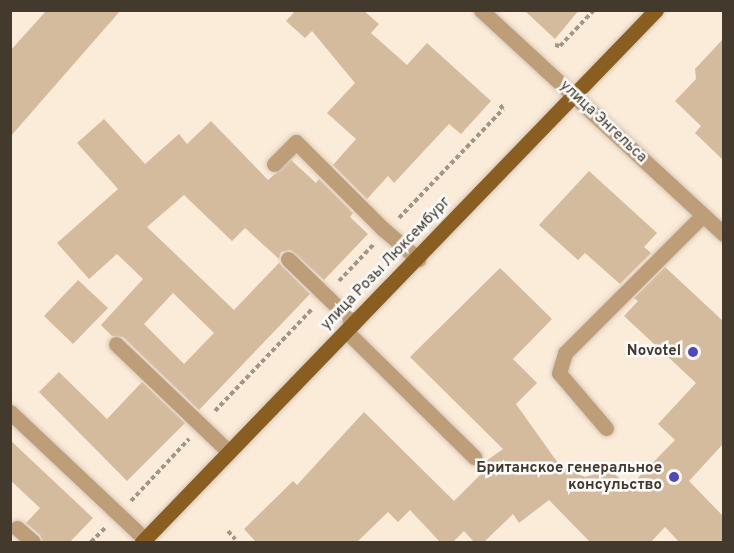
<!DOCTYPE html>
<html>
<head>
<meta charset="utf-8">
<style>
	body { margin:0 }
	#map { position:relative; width:734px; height:553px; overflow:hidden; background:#fbebd9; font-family:Overpass,sans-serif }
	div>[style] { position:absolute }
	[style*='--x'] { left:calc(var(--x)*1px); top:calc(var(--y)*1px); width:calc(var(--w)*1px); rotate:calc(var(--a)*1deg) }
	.building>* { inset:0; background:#d5bb9e }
	.path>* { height:4px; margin-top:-2px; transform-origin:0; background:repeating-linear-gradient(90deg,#a39687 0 4.5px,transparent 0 7.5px) }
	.roads { filter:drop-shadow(0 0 2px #d6c7b7) drop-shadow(0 0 2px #d6c7b7) }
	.minor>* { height:15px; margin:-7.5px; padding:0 7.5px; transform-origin:7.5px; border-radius:7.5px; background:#be9e79 }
	.major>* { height:15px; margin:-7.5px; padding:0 7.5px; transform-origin:7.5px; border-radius:7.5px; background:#8a5d20 }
	.dots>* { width:16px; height:16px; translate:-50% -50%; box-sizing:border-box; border:3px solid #fbfbfb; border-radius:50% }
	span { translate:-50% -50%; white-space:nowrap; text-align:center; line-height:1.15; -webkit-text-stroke:5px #fbfbfb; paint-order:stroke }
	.street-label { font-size:15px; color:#43392d }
	.poi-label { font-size:15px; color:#43392d; font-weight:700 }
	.right { translate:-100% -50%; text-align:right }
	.frame { position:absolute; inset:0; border:12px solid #43392d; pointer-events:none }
</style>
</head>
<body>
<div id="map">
	<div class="building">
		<div style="clip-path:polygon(47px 10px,121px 10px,10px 137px,10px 51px)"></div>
		<div style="clip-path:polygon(296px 10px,363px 10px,379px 24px,371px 33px,407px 65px,427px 43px,491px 101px,461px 134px,449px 124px,394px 183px,388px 176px,367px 199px,333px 165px,356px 139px,327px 113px,355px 83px,312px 31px,305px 38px,286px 21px)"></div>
		<div style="clip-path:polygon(524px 10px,579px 10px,555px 39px)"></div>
		<div style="clip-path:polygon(723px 39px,723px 160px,695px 133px,701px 126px,675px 101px,696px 79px,695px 69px)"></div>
		<div style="clip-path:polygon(evenodd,104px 119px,145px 164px,179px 134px,187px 144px,211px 121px,268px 180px,291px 160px,316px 183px,319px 179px,353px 213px,350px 217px,368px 234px,324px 280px,291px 250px,281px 252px,279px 259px,245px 228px,232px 241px,184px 195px,147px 227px,234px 310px,279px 263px,310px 294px,199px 410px,123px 337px,112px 336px,101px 325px,143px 279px,117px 254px,89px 279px,57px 243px,118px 189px,77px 143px,104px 119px,173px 293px,214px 333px,184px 364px,144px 324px,173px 293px)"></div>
		<div style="clip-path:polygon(589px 171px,657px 233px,644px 247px,651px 253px,620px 284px,585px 253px,578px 260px,539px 225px)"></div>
		<div style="clip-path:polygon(665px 267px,723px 321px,723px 444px,689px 481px,723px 516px,723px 543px,680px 543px,665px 527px,650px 543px,591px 543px,549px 500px,519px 523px,513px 514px,483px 543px,475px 543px,464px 531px,452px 543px,441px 543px,410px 510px,398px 522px,388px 512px,356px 543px,257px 543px,244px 529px,293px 481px,297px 485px,364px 412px,454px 501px,483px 472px,479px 466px,503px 449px,410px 357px,500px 268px,552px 319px,513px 359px,537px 383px,516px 404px,560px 466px,585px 477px,609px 470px,630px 486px,675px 440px,658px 424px,696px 383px,624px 316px,638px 301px,634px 298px)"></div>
		<div style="clip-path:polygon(78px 280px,108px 308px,73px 344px,44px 316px)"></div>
		<div style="clip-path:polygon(59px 372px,107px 419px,142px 382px,185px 423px,127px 481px,39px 392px)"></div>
		<div style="clip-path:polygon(10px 440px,93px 518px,69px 543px,43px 543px,40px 535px,26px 523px,40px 508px,10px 480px)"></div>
	</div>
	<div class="path">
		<div style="--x:555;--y:45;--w:5;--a:11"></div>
		<div style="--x:560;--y:46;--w:50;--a:-46.6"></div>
		<div style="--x:399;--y:218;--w:151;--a:-46.3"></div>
		<div style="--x:503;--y:109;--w:5;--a:-127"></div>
		<div style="--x:339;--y:281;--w:50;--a:-46.6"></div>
		<div style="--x:215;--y:411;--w:142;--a:-46.4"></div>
		<div style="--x:131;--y:501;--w:85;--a:-46.9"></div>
		<div style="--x:228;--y:531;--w:11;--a:49"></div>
		<div style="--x:91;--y:542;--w:20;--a:-45"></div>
	</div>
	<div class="roads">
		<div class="minor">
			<div style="--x:481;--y:10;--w:330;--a:42.7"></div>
			<div style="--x:274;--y:164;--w:31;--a:-45"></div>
			<div style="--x:296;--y:142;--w:122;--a:45"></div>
			<div style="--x:382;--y:228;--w:48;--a:40.7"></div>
			<div style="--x:288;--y:259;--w:92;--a:44.1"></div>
			<div style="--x:346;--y:331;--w:180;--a:44.5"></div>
			<div style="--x:116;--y:344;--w:156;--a:43.7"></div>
			<div style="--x:10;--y:412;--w:185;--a:43.3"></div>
			<div style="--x:606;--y:428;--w:72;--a:-130.5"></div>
			<div style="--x:559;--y:373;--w:21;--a:-73"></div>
			<div style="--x:565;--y:353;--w:195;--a:-45"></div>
			<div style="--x:17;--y:528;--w:21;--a:41"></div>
		</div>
		<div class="major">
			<div style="--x:142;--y:542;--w:740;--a:-45.99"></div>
		</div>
	</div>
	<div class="dots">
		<div style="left:693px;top:352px;background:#5046bd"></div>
		<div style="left:674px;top:477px;background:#5046bd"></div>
	</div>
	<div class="street-label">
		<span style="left:603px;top:122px;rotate:43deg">улица Энгельса</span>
		<span style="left:386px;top:264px;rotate:-46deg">улица Розы Люксембург</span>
	</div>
	<div class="poi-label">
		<span class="right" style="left:681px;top:352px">Novotel</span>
		<span class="right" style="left:662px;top:477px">Британское генеральное<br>консульство</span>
	</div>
	<div class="frame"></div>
</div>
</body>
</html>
